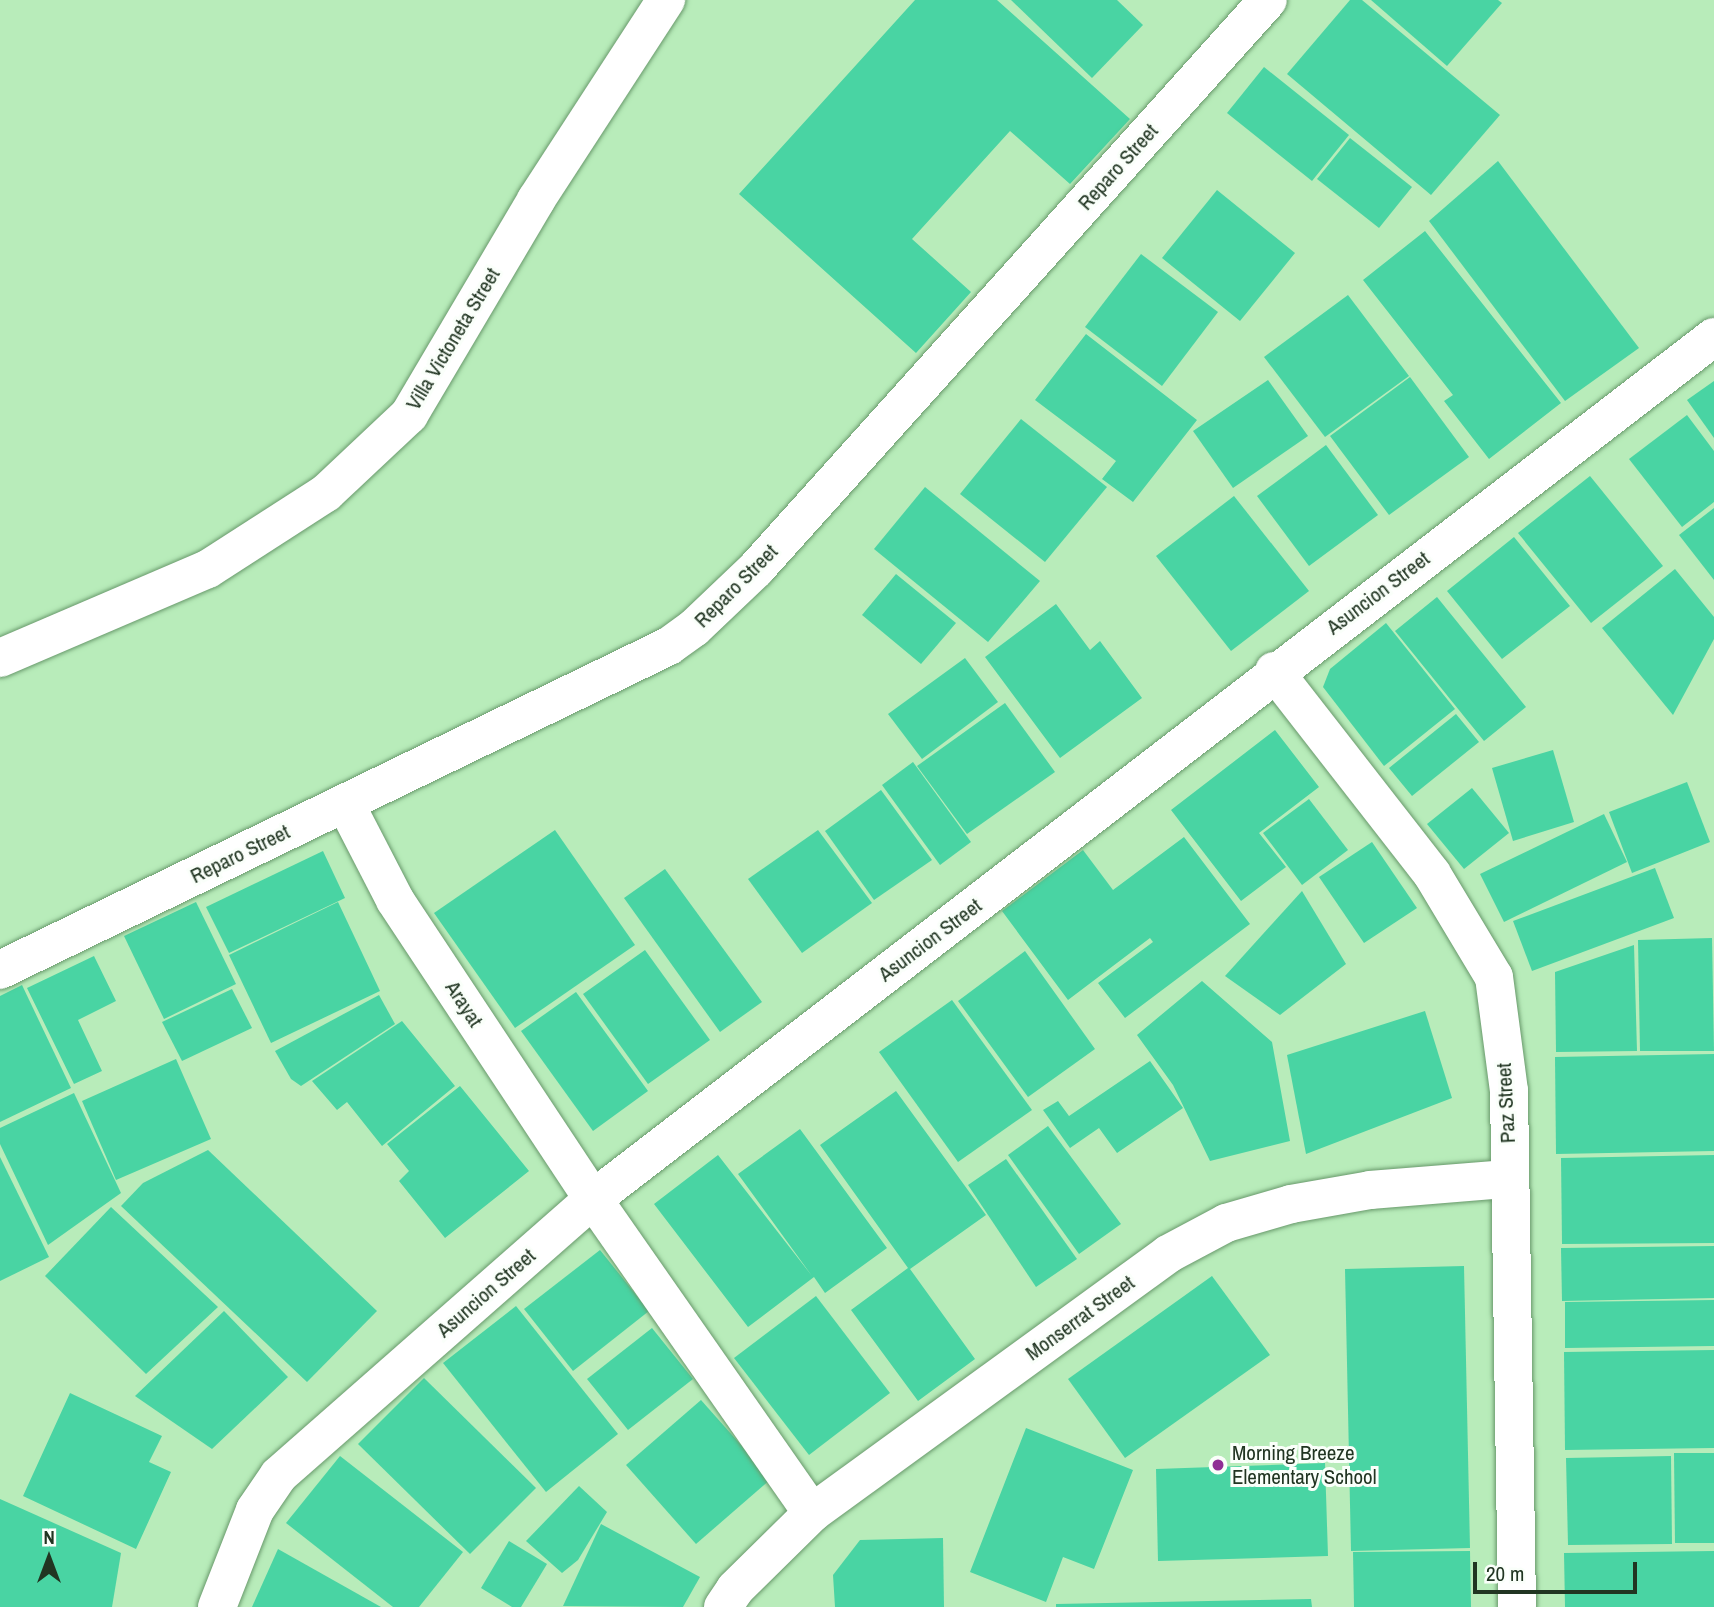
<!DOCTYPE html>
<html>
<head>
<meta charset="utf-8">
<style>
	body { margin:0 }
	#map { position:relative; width:1714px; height:1607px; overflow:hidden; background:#b8ecba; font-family:"Archivo Narrow",sans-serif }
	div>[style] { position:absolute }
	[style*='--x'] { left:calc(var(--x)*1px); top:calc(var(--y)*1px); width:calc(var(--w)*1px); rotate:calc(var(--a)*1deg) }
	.building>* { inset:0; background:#49d4a3 }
	.roads { filter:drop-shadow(0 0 2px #68996b) drop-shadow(0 0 2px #68996b) }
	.minor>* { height:38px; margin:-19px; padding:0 19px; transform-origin:19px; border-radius:19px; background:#fff }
	.dots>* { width:19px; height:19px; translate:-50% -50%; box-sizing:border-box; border:4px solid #fafffa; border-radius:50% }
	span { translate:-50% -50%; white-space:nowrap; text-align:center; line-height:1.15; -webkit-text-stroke:6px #fafffa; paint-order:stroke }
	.street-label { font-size:21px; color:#213522 }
	.poi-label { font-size:21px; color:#213522 }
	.left { translate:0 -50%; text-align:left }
	.north { position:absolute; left:14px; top:1523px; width:70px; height:70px; -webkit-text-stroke:5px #fafffa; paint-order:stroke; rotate:0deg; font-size:19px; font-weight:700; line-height:28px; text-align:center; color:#213522 }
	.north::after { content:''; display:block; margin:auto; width:24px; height:32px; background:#213522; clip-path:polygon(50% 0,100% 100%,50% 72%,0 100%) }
	.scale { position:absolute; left:1473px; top:1562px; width:164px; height:32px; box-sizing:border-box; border:4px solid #213522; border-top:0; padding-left:9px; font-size:21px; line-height:24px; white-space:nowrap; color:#213522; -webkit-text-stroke:5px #fafffa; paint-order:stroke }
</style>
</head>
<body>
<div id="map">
	<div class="building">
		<div style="clip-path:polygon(915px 0,997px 0,1130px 119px,1070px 184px,1010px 131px,912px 239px,971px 292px,916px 353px,739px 194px)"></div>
		<div style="clip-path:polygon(1011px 0,1117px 0,1143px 25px,1092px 78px)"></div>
		<div style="clip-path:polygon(1350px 0,1362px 0,1500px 115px,1431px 195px,1287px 74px)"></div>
		<div style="clip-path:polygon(1371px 0,1498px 0,1502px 3px,1447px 66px)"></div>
		<div style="clip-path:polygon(1264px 67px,1349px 135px,1312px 181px,1227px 113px)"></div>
		<div style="clip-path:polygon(1350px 138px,1412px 187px,1379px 228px,1317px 179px)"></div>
		<div style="clip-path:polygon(1498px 161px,1639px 348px,1565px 401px,1429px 221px)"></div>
		<div style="clip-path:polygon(1217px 190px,1295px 253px,1240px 321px,1162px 258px)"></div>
		<div style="clip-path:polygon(1425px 231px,1561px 403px,1489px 459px,1444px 401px,1453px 395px,1363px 280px)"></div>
		<div style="clip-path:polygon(1141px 254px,1218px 312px,1162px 386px,1085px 327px)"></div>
		<div style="clip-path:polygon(1348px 295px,1409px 376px,1325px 437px,1264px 357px)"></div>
		<div style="clip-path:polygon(1086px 334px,1197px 420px,1133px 502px,1102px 479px,1116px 461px,1035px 400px)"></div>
		<div style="clip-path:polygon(1410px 377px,1469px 457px,1389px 515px,1330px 436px)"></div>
		<div style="clip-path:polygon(1268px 380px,1308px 436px,1233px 488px,1193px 431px)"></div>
		<div style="clip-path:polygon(1714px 381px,1714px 438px,1687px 400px)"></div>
		<div style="clip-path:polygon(1687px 415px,1714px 451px,1714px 502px,1682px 527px,1629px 459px)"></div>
		<div style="clip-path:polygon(1021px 419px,1107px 487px,1045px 562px,960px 494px)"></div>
		<div style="clip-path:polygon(1326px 445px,1378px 515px,1309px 566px,1257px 496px)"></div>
		<div style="clip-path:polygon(1590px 476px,1663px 566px,1591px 623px,1518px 533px)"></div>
		<div style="clip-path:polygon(925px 487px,1040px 581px,988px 642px,874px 549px)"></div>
		<div style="clip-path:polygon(1234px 496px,1309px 591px,1231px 651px,1156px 556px)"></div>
		<div style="clip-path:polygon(1714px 508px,1714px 580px,1679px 535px)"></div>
		<div style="clip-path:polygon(1514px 537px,1570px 606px,1502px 659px,1447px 591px)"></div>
		<div style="clip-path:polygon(1675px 569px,1714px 617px,1714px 639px,1673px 715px,1602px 628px)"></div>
		<div style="clip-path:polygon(896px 574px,956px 623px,921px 664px,862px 615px)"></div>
		<div style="clip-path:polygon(1437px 597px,1526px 707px,1484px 741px,1395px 631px)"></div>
		<div style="clip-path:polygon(1056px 604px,1090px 650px,1100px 641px,1142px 698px,1060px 758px,985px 657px)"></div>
		<div style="clip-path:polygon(1386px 623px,1455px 709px,1384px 766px,1323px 687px,1330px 669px)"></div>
		<div style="clip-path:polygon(965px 658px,998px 702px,922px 759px,888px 714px)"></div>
		<div style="clip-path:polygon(1005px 703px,1055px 772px,967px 834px,917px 766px)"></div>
		<div style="clip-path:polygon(1456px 714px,1479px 742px,1412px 796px,1389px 768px)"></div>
		<div style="clip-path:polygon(1275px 730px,1319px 787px,1259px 833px,1286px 867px,1241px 901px,1171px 810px)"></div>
		<div style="clip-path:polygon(1553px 750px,1574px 822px,1513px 841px,1492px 768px)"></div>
		<div style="clip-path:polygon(913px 762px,971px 842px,940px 865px,882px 785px)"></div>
		<div style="clip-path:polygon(1687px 782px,1710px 842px,1632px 873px,1609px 812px)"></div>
		<div style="clip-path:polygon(1472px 788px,1509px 833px,1464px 869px,1427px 824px)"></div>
		<div style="clip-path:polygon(881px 790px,932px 860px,874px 900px,825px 831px)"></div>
		<div style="clip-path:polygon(1309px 799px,1348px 850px,1302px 885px,1263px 833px)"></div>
		<div style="clip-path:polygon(1604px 814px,1627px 862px,1504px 922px,1480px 874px)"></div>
		<div style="clip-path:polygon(555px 830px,635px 945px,515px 1028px,434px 913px)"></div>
		<div style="clip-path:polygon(818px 830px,872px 903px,802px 953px,748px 879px)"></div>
		<div style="clip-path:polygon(1184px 837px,1250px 924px,1125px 1018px,1098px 983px,1153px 942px,1150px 938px,1068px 1000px,1002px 911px,1083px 850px,1113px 890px)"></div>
		<div style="clip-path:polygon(1372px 842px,1417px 908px,1364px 943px,1319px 877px)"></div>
		<div style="clip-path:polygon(323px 851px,345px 898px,229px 953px,206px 907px)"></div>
		<div style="clip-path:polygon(1655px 868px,1674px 918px,1532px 971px,1513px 921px)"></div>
		<div style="clip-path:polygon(665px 869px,762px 1002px,720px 1032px,624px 898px)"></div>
		<div style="clip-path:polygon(1302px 891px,1346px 964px,1280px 1015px,1225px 976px)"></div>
		<div style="clip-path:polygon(196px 902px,236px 984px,164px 1019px,124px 936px)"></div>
		<div style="clip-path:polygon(338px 902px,380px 991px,271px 1043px,229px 955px)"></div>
		<div style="clip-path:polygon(1712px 938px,1714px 1051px,1640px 1051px,1638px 940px)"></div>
		<div style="clip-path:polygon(1634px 945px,1637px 1051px,1556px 1052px,1555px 972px)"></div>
		<div style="clip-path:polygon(645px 950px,710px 1040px,648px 1084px,583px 994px)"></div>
		<div style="clip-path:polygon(1025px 951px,1095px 1049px,1028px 1097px,958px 1001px)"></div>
		<div style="clip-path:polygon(94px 956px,116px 1001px,78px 1020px,102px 1071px,74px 1084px,27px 988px)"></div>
		<div style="clip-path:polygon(1202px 981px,1272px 1042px,1290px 1141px,1210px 1161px,1173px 1085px,1137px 1035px)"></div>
		<div style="clip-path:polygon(22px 985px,71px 1088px,0 1122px,0 996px)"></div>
		<div style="clip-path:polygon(232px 989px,252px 1028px,182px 1061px,162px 1022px)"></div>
		<div style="clip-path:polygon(576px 992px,648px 1091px,593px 1131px,521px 1031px)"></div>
		<div style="clip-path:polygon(379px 995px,395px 1024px,301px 1086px,291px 1079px,275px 1051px)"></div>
		<div style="clip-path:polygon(952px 1000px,1032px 1110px,958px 1162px,879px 1052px)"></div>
		<div style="clip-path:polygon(1425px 1011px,1452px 1098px,1306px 1154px,1287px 1055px)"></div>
		<div style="clip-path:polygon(402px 1021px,455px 1086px,382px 1146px,347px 1102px,337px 1110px,312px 1081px)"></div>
		<div style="clip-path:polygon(1714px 1054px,1714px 1151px,1556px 1154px,1555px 1057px)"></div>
		<div style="clip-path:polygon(176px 1059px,211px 1139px,116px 1180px,82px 1101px)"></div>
		<div style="clip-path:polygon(1150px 1061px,1183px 1108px,1117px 1153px,1099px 1128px,1070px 1148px,1043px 1110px,1058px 1101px,1069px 1116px)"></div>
		<div style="clip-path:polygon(460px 1086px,529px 1171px,445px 1238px,399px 1181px,409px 1171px,387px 1144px)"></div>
		<div style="clip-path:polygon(896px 1091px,986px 1215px,910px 1269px,975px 1359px,918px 1401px,851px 1310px,908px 1268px,820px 1145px)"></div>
		<div style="clip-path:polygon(74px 1093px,121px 1193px,48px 1245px,0 1144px,0 1128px)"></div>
		<div style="clip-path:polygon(1048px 1126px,1121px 1224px,1079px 1254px,1008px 1155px)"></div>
		<div style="clip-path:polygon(800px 1129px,887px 1248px,825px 1293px,814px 1277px,748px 1327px,654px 1204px,718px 1155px,812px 1276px,738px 1174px)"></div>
		<div style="clip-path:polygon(208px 1150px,377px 1311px,307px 1382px,121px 1206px,143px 1183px)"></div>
		<div style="clip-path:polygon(1714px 1155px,1714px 1243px,1562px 1244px,1561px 1158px)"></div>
		<div style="clip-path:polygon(0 1157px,49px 1257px,0 1281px)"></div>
		<div style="clip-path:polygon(1006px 1159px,1077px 1259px,1036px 1287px,968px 1185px)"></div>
		<div style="clip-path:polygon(111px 1207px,218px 1307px,146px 1374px,45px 1276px)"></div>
		<div style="clip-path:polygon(1714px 1246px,1714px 1298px,1562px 1301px,1561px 1248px)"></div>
		<div style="clip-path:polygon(600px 1250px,649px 1311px,573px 1371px,524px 1309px)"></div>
		<div style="clip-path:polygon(1464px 1266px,1470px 1548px,1351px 1551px,1345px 1269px)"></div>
		<div style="clip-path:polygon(1212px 1276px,1270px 1355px,1125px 1458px,1068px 1379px)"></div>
		<div style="clip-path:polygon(816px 1296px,890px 1393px,809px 1455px,734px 1358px)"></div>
		<div style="clip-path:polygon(1714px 1300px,1714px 1346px,1565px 1348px,1565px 1302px)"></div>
		<div style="clip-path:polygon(516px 1306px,618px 1434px,546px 1492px,443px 1363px)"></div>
		<div style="clip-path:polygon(224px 1311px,288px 1377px,212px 1449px,135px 1396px)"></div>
		<div style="clip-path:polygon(652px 1328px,693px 1379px,628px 1430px,587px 1379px)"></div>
		<div style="clip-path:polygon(1714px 1350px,1714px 1448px,1565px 1450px,1564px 1352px)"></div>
		<div style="clip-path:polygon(424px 1378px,536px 1488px,470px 1554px,358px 1444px)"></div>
		<div style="clip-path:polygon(70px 1393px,162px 1436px,149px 1462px,171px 1472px,136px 1549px,23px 1496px)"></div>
		<div style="clip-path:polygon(701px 1400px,771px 1479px,696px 1544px,626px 1465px)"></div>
		<div style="clip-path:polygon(1026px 1428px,1133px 1470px,1094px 1569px,1063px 1557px,1046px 1602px,970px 1572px)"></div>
		<div style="clip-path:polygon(1674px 1453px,1714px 1453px,1714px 1543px,1675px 1543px)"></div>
		<div style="clip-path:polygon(340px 1456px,463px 1552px,419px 1607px,393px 1607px,286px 1523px)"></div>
		<div style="clip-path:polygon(1671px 1456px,1672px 1544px,1568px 1545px,1566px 1458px)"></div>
		<div style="clip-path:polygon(1325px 1463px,1328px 1556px,1158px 1561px,1156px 1469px)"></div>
		<div style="clip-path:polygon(579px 1486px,607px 1512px,578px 1560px,562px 1573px,526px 1541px)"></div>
		<div style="clip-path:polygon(0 1499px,121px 1553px,112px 1607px,0 1607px)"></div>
		<div style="clip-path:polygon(601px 1524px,700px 1577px,683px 1607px,563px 1606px)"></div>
		<div style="clip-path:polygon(943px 1538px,944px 1607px,835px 1607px,833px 1575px,860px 1540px)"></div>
		<div style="clip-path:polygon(509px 1541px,547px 1564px,521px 1607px,512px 1607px,481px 1588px)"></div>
		<div style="clip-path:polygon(278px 1549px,381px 1607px,252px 1607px)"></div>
		<div style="clip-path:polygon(1470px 1551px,1471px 1607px,1354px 1607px,1353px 1552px)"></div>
		<div style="clip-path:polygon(1714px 1551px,1714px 1607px,1565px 1607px,1564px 1553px)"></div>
		<div style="clip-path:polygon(1311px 1599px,1312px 1607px,1056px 1607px,1056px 1604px)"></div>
	</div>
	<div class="roads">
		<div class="minor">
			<div style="--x:0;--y:658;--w:226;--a:-23.2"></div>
			<div style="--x:208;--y:569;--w:140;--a:-32.8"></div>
			<div style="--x:326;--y:493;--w:114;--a:-43.2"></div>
			<div style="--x:409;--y:415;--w:250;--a:-59.4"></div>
			<div style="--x:536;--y:200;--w:239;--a:-57"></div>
			<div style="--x:1274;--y:671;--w:257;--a:52.1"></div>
			<div style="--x:1432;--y:874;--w:120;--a:59"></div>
			<div style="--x:1494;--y:977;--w:115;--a:82.5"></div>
			<div style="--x:1509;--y:1091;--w:516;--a:89.11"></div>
			<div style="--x:345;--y:803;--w:109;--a:62.7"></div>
			<div style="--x:395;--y:900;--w:359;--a:56.5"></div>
			<div style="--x:593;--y:1199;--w:383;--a:55.1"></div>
			<div style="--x:0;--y:970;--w:743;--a:-25.84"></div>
			<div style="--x:669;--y:646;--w:31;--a:-36"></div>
			<div style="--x:694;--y:628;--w:86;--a:-43.6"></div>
			<div style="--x:756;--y:569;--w:765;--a:-48.02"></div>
			<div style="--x:217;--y:1607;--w:104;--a:-68.6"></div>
			<div style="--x:255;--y:1510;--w:42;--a:-55.6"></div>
			<div style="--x:279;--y:1475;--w:418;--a:-41.3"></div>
			<div style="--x:593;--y:1199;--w:1414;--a:-37.56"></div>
			<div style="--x:723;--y:1607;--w:22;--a:-56"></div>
			<div style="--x:735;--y:1589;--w:108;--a:-44.6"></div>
			<div style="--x:812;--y:1513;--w:440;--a:-36"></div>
			<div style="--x:1168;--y:1254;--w:66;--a:-28.1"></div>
			<div style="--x:1226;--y:1223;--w:68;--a:-16.3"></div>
			<div style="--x:1291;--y:1204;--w:80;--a:-10"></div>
			<div style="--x:1370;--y:1190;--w:138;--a:-4.6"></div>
		</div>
	</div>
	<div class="dots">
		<div style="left:1218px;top:1465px;background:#902e95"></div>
	</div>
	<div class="street-label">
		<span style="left:1118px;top:167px;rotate:-48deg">Reparo Street</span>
		<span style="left:453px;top:339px;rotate:-59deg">Villa Victoneta Street</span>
		<span style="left:736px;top:586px;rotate:-45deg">Reparo Street</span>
		<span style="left:1378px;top:593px;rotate:-37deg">Asuncion Street</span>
		<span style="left:240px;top:854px;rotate:-26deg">Reparo Street</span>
		<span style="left:930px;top:940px;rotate:-37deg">Asuncion Street</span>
		<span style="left:464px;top:1004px;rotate:57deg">Arayat</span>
		<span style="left:1506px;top:1103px;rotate:-93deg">Paz Street</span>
		<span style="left:486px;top:1293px;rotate:-41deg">Asuncion Street</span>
		<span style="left:1080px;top:1318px;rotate:-36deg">Monserrat Street</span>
	</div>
	<div class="poi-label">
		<span class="left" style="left:1232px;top:1465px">Morning Breeze<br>Elementary School</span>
	</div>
	<div class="north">N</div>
	<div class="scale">20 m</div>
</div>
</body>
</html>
